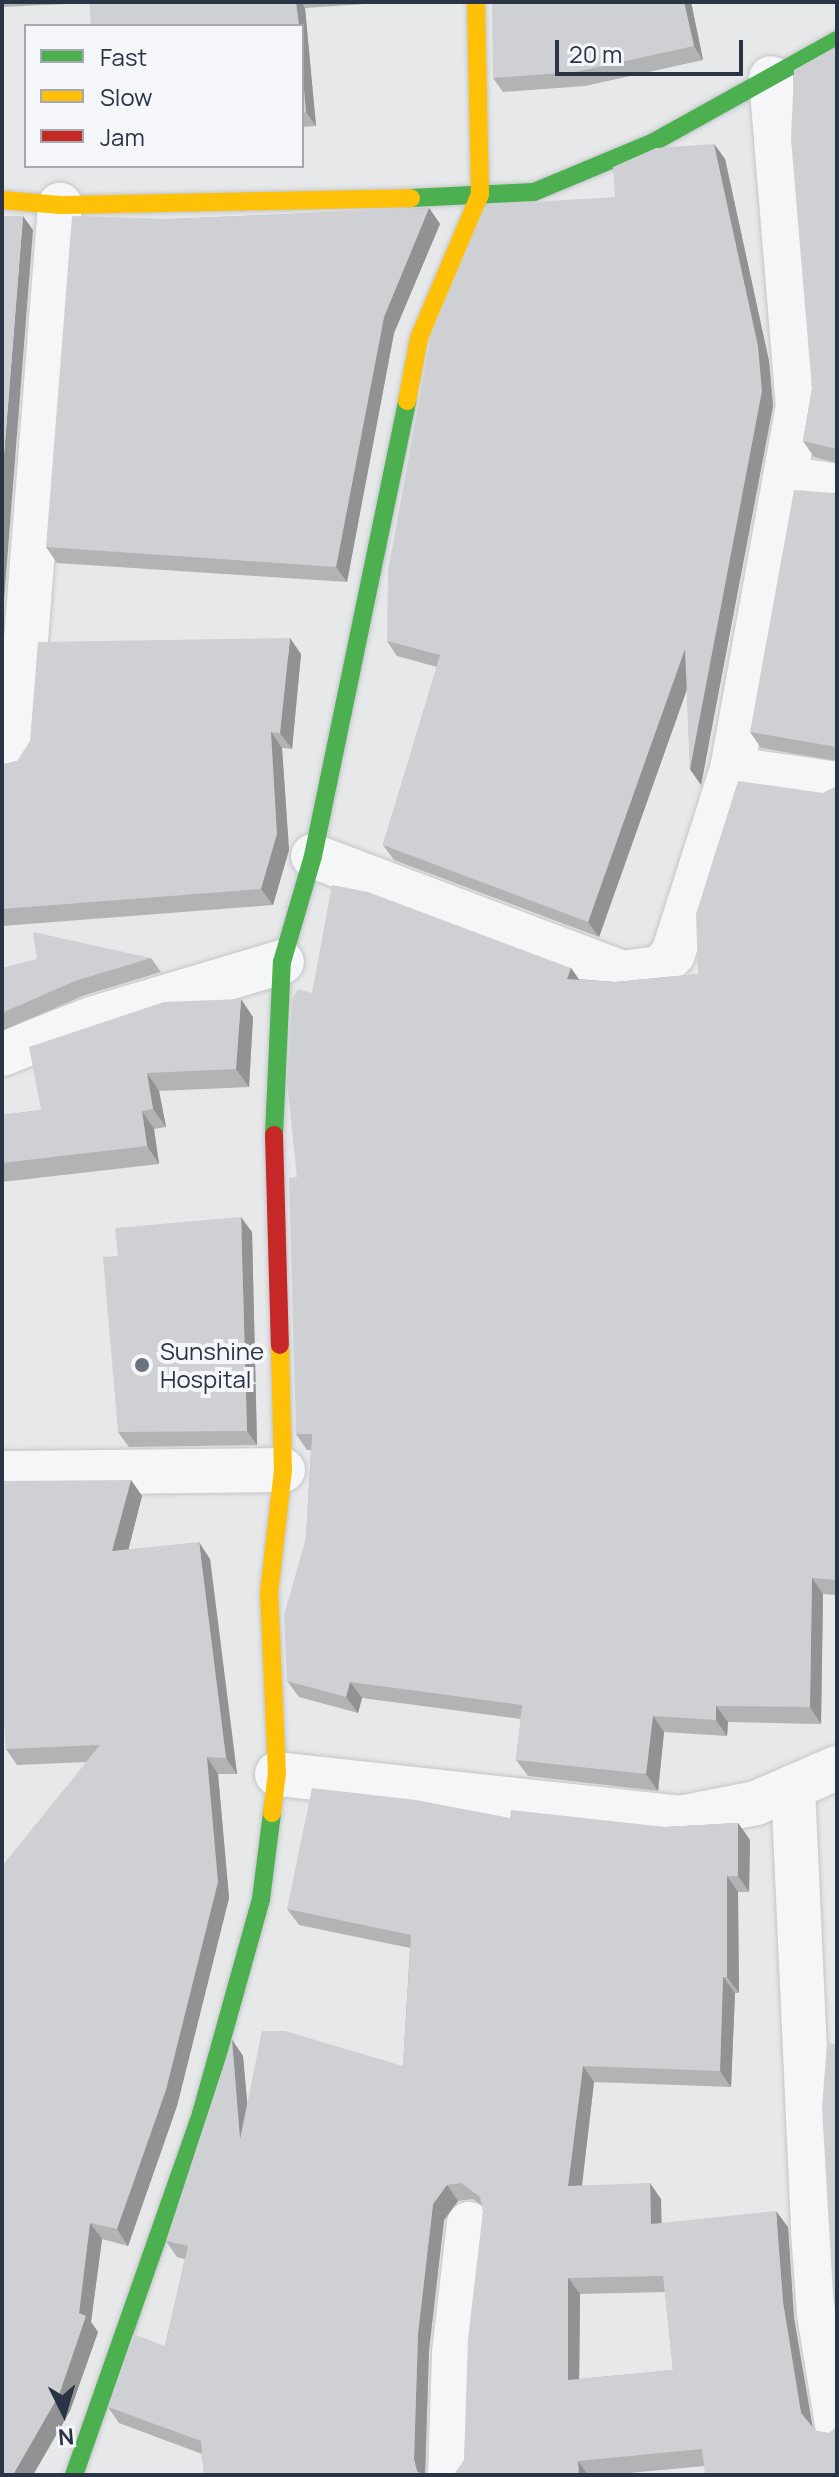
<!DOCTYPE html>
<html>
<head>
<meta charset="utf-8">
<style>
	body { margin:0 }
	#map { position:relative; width:839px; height:2477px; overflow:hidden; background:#e6e8ea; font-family:Manrope,sans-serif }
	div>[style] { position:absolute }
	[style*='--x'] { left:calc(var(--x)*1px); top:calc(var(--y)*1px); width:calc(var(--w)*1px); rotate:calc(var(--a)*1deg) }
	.roads { filter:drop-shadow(0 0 2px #c4c6c8) drop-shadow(0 0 2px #c4c6c8) }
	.street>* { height:44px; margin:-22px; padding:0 22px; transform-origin:22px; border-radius:22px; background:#f5f6f7 }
	.fast>* { height:18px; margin:-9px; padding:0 9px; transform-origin:9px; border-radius:9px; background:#4caf50 }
	.slow>* { height:18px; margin:-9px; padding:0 9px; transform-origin:9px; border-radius:9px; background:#ffc107 }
	.jam>* { height:18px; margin:-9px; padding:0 9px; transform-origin:9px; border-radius:9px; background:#c62828 }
	.wall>* { inset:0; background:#b1b3b5 }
	.shaded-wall>* { inset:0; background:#909294 }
	.building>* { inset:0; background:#ced0d3 }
	.dots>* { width:22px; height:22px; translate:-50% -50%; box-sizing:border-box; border:4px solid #f4f6f9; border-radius:50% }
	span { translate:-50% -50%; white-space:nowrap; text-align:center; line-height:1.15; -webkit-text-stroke:8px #f4f6f9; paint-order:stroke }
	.poi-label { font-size:24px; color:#2b3445 }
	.left { translate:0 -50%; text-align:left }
	.frame { position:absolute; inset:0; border:4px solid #2b3445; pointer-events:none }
	.legend { position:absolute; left:24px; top:24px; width:280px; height:144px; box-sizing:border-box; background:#f4f6f9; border:2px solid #a4a8b1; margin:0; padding:10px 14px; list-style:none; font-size:24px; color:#2b3445 }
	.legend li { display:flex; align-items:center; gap:16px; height:40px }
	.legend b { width:40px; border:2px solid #a4a8b1 }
	.north { position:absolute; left:24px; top:2373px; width:80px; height:80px; -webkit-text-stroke:6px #f4f6f9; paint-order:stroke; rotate:175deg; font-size:22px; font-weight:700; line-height:32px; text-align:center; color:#2b3445 }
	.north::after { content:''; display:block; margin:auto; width:28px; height:36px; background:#2b3445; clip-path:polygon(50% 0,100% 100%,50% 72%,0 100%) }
	.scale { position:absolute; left:555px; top:40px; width:188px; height:36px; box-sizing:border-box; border:4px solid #2b3445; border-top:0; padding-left:10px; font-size:24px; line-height:28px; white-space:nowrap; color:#2b3445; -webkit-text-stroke:6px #f4f6f9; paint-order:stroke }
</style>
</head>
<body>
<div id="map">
	<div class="roads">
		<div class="street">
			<div style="--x:786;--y:478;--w:52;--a:8.9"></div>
			<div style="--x:17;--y:755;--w:552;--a:-85.53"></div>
			<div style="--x:732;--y:769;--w:106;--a:8.1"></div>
			<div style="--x:313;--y:856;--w:331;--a:20.7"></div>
			<div style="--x:623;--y:973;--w:37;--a:-8"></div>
			<div style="--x:660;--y:968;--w:19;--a:-47"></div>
			<div style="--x:673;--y:954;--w:194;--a:-72.3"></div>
			<div style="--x:732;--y:769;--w:368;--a:-79.7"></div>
			<div style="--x:798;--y:407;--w:330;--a:-94.7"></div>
			<div style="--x:2;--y:1054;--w:99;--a:-21.4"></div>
			<div style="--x:94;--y:1018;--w:196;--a:-16.6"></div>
			<div style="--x:2;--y:1473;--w:281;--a:-0.6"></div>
			<div style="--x:277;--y:1774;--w:404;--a:6.2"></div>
			<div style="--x:679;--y:1818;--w:78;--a:-11"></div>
			<div style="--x:756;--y:1803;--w:88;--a:-23.4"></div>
			<div style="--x:793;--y:1787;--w:445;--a:87.4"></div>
			<div style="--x:813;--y:2232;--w:82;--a:85.8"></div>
			<div style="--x:819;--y:2314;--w:111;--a:80.7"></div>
			<div style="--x:450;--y:2475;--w:122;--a:-88.1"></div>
			<div style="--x:454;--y:2353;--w:130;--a:-83.4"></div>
		</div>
		<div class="fast">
			<div style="--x:411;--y:198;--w:123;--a:-2.8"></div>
			<div style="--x:534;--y:192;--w:128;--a:-22.6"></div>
			<div style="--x:652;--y:143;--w:212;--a:-29.1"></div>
			<div style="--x:274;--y:1135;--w:173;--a:-87.4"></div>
			<div style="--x:282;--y:962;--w:110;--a:-73.7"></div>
			<div style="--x:313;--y:856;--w:465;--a:-78.3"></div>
			<div style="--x:74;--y:2475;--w:383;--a:-70.6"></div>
			<div style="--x:201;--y:2114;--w:223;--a:-74.4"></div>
			<div style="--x:261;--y:1899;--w:87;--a:-82.7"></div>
		</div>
		<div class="slow">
			<div style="--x:2;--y:200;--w:58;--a:4.9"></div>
			<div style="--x:60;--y:205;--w:351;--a:-1.1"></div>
			<div style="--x:407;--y:401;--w:64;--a:-79.2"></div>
			<div style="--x:419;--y:338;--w:156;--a:-67"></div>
			<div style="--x:480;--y:194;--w:192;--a:-91.2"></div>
			<div style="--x:272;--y:1813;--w:39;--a:-83"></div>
			<div style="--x:277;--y:1774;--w:181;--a:-92.5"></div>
			<div style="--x:269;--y:1593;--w:124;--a:-83.5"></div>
			<div style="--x:283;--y:1470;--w:125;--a:-91.4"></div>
		</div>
		<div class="jam">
			<div style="--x:274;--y:1135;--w:210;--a:88.4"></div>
		</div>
	</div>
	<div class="wall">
		<div style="clip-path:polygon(2px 2px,394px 2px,305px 8px,316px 126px,302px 127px,302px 26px,89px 3px,2px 7px)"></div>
		<div style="clip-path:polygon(691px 2px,703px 60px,585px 86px,503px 92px,493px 78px)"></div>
		<div style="clip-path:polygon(837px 46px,837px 463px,814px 457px,803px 441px,812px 389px)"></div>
		<div style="clip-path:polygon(714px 144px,725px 159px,769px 361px,773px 406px,701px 785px,690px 769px,687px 689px,599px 937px,394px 860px,383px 845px,437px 667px,397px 656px,387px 641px,615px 197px)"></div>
		<div style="clip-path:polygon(429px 208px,440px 224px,394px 333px,347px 582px,57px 563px,46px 547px,172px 219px)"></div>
		<div style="clip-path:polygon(837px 490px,837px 761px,761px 748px,750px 732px,834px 493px)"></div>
		<div style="clip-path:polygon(301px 654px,292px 749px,282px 748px,289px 850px,273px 905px,2px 926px,2px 763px,4px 764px,17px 761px)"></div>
		<div style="clip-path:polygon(837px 786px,837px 1595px,823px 1594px,821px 1724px,728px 1722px,727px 1736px,664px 1732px,658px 1791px,528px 1776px,516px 1760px,521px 1719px,362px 1698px,358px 1713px,299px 1697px,287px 1681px,306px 1538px,311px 1450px,307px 1450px,296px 1434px,297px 1177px,312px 993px,571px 968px,579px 979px,615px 982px,698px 974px,823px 793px)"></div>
		<div style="clip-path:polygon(151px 958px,161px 972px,85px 995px,2px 1031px,2px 968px)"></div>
		<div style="clip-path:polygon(253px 1017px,249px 1087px,159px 1091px,166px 1127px,154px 1129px,159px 1164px,2px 1182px,2px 1115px,41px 1110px)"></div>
		<div style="clip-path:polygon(252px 1232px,257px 1445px,129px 1447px,118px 1432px,118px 1256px)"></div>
		<div style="clip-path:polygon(131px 1480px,142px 1496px,128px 1550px,210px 1559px,237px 1774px,218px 1774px,229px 1898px,177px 2106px,128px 2246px,102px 2239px,91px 2322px,98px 2332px,70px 2411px,33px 2475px,2px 2475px,86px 1762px,17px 1765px,6px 1749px)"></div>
		<div style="clip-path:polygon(evenodd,510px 1818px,665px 1827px,738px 1823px,750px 1840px,749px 1892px,738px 1892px,739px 1993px,735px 1993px,731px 2087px,594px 2082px,582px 2185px,661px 2199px,661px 2223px,788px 2227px,794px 2318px,812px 2426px,816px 2431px,829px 2433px,837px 2475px,704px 2466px,607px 2475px,454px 2475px,464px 2460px,483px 2211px,482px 2206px,473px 2199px,458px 2201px,444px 2220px,429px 2350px,425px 2475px,204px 2475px,202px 2454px,119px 2423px,108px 2407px,165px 2346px,185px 2259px,177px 2257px,166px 2241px,232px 2040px,243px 2056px,247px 2105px,403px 2066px,410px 1948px,299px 1925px,287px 1909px,510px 1818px,665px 2292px,673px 2370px,579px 2379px,580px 2294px,665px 2292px)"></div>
	</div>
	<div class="shaded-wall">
		<div style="clip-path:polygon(296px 2px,301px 2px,305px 8px,316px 126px,306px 112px,302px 66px,302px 26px,299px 26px)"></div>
		<div style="clip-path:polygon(684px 2px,691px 2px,703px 60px,694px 46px)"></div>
		<div style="clip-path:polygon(714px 144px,725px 159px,769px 361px,773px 406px,701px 785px,690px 769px)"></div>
		<div style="clip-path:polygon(429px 208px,440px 224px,394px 333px,347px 582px,336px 567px,384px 317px)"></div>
		<div style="clip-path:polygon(23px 216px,33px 230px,2px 626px,2px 480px)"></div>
		<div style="clip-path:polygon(290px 638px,301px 654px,292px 749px,280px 733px)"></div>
		<div style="clip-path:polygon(685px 649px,696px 664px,599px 937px,588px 922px)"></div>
		<div style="clip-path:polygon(271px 732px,282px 748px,289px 850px,273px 905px,261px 889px)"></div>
		<div style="clip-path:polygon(571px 968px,582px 984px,567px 979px)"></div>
		<div style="clip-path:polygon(241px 999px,253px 1017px,249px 1087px,236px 1069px)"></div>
		<div style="clip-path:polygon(147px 1073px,159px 1091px,166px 1127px,153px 1109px)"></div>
		<div style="clip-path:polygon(142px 1111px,154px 1129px,159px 1164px,147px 1146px)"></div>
		<div style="clip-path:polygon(241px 1217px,252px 1232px,257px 1445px,247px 1431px)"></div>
		<div style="clip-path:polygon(131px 1480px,142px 1496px,124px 1567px,112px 1551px)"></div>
		<div style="clip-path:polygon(199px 1542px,210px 1559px,237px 1774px,226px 1758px)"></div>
		<div style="clip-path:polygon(812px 1578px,823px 1594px,821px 1724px,810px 1707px)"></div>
		<div style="clip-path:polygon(350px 1682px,362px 1698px,358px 1713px,346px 1697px)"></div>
		<div style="clip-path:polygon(716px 1706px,728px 1722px,727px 1736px,716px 1720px)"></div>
		<div style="clip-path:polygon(653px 1716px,664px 1732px,658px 1791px,646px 1774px)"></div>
		<div style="clip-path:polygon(207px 1757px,218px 1774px,229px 1898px,177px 2106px,128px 2246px,117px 2229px)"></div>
		<div style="clip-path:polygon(738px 1823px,750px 1840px,749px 1892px,738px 1876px)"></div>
		<div style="clip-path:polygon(727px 1876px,738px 1892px,739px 1993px,727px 1977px)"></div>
		<div style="clip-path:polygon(723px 1977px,735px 1993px,731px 2087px,720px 2071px)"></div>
		<div style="clip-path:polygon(232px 2040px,243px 2056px,252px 2155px,240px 2139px)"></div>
		<div style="clip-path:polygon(583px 2066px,594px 2082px,580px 2202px,568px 2186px)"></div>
		<div style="clip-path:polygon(650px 2183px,661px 2199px,662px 2240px,651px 2224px)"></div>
		<div style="clip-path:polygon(447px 2185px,458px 2201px,444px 2220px,429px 2350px,425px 2475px,420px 2475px,417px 2471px,414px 2459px,418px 2334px,433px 2204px)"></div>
		<div style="clip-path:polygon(776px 2211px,788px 2227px,794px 2318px,813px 2429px,801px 2413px,783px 2302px)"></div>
		<div style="clip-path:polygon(90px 2223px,102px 2239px,91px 2322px,98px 2332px,70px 2411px,33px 2475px,13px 2475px,79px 2313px)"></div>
		<div style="clip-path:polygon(568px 2278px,580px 2294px,579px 2396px,568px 2380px)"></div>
		<div style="clip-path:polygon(578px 2461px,588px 2475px,579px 2475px)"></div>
	</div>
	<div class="building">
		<div style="clip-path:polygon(89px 2px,296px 2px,299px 26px,91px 26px)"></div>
		<div style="clip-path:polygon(492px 2px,684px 2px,694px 46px,575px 72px,493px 78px)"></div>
		<div style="clip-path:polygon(837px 46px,837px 449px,803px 441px,812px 389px,791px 139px,794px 70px)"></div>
		<div style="clip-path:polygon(302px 66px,306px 112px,302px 113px)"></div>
		<div style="clip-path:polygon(714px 144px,758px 346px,762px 391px,690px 769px,685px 649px,588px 922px,383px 845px,440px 655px,387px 641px,388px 571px,432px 330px,485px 205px,615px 197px,613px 167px,656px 148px)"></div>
		<div style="clip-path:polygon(429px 208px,384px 317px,336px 567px,46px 547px,72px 216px,172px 219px)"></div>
		<div style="clip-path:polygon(2px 216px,23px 216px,2px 480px)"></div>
		<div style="clip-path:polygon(794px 490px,834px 493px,837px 490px,837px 747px,750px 732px)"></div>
		<div style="clip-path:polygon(290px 638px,280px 733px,271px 732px,277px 834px,261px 889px,2px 909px,2px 763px,4px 764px,17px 761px,30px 741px,38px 642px)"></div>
		<div style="clip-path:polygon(738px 781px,823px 793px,837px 786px,837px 1580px,812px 1578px,810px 1707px,716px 1706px,716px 1720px,653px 1716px,646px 1774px,516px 1760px,522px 1705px,350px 1682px,346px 1697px,287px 1681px,284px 1615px,306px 1538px,312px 1434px,296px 1434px,289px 1178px,297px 1177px,287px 1082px,292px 999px,298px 989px,312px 993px,332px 885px,368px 892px,571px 968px,567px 979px,615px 982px,698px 974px,696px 914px)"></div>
		<div style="clip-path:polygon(33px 932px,151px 958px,75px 981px,2px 1013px,2px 968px,37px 959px)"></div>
		<div style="clip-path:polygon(241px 999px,236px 1069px,147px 1073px,153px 1109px,142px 1111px,147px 1146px,2px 1163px,2px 1115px,41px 1110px,29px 1047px,164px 1002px)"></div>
		<div style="clip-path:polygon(241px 1217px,247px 1431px,118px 1432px,103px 1257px,118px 1256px,115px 1228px)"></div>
		<div style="clip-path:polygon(131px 1480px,112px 1551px,199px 1542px,226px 1758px,207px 1757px,218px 1882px,166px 2090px,117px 2229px,90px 2223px,79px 2313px,86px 2316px,59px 2395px,13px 2475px,2px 2475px,2px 1866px,100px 1745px,6px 1749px,2px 1696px,2px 1481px)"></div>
		<div style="clip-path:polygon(evenodd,312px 1788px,416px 1800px,510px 1818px,511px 1810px,665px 1827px,738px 1823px,738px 1876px,727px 1876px,727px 1977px,723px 1977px,720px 2071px,583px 2066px,568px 2186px,650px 2183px,651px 2224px,776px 2211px,783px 2302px,801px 2413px,816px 2431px,829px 2433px,837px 2426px,837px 2475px,705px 2475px,702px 2449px,578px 2461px,579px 2475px,454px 2475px,464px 2460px,468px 2339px,483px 2211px,480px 2197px,461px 2183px,447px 2185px,433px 2204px,418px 2334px,414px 2459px,417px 2471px,423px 2475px,204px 2475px,201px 2441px,108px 2407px,133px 2334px,165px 2346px,188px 2246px,166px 2241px,232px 2040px,240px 2139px,262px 2031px,285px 2031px,403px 2066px,411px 1935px,287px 1909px,312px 1788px,663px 2276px,673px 2370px,568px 2380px,568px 2278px,663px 2276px)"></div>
		<div style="clip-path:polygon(827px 2043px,837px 2044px,837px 2327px,833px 2295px,822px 2108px)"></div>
	</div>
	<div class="dots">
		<div style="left:142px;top:1365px;background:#6c737f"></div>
	</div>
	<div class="poi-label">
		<span class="left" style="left:160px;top:1365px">Sunshine<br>Hospital</span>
	</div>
	<div class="frame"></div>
	<ul class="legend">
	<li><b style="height:10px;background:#4caf50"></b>Fast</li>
	<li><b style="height:10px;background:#ffc107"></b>Slow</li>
	<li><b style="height:10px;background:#c62828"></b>Jam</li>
	</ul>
	<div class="north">N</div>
	<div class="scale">20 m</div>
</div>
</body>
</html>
